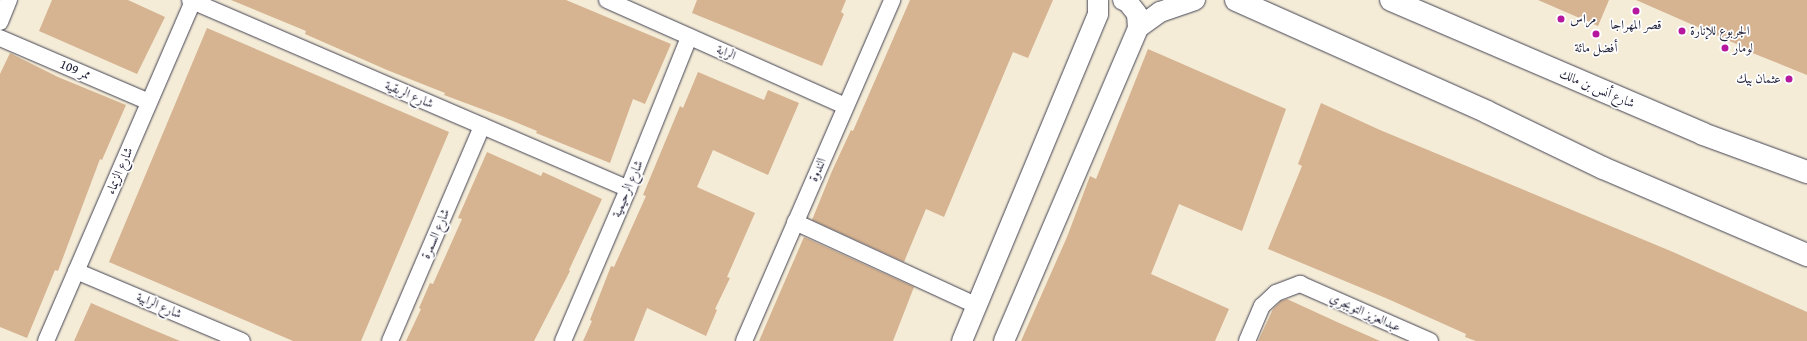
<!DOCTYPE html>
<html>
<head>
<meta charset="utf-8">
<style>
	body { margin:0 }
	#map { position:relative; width:1807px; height:341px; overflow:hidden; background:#f4ecd7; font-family:"Gentium Book Plus",Amiri,serif }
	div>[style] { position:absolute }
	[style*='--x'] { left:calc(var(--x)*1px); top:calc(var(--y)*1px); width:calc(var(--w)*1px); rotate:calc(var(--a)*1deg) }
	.building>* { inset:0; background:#d6b391 }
	.roads { filter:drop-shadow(0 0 1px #424052) drop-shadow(0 0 1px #424052) }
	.minor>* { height:16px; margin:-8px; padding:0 8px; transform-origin:8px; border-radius:8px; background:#fff }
	.tertiary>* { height:20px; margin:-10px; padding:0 10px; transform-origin:10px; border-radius:10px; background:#fff }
	.primary>* { height:22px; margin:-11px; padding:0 11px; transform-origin:11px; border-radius:11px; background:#fff }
	.dots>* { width:11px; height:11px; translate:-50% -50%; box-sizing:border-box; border:2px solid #fff; border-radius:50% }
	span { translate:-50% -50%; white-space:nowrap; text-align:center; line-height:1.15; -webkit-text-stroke:3.5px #fff; paint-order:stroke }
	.poi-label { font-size:13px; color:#22223b }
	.left { translate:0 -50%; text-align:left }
	.right { translate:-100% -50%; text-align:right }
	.street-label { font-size:13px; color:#22223b }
</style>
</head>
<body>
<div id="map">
	<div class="building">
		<div style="clip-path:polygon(52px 0,128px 0,165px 17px,137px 74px,39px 31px)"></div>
		<div style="clip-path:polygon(231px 0,566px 0,671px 44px,645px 104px,633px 99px,610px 163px,536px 133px,537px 131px,503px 117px,444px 95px,445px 93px,387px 70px,305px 34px,306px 31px)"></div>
		<div style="clip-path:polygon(697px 0,846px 0,841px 12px,844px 14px,822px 66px,692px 13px)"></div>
		<div style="clip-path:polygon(910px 0,1053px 0,1028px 58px,1013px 52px,944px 217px,926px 209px,904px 262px,812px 220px,832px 171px,851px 130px,853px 131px)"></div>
		<div style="clip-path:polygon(1538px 0,1609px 0,1598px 26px)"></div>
		<div style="clip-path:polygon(1636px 0,1807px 0,1807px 75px,1740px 48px,1741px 46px)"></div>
		<div style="clip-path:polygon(207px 28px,449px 132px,361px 341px,293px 341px,109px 262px)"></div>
		<div style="clip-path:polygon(1148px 49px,1286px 109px,1242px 231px,1179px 204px,1151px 274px,1229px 309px,1215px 341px,1021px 341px,1067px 237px,1090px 176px,1096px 179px)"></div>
		<div style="clip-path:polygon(10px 53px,58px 77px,126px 105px,102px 160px,100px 159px,58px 271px,55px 270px,27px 338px,0 327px,0 74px)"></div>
		<div style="clip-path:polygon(698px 72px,764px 100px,768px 90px,799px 103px,768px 175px,713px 150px,697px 187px,755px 213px,727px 277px,730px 278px,715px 309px,717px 310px,706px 336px,647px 308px,634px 341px,583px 341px,592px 321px,590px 320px,611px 266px,614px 267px,646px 196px,643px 195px,680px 106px,683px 108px)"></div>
		<div style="clip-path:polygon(1321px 103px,1380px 130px,1673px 252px,1807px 312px,1807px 341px,1476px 341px,1465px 337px,1466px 334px,1388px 299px,1268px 249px,1302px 166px,1298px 164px)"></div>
		<div style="clip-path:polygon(487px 152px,541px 176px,543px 172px,602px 199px,569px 270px,570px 271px,534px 341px,406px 341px,421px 309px,419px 308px,430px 283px,433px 284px,462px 219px,458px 218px)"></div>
		<div style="clip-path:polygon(804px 237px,914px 287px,893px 341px,759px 341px)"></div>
		<div style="clip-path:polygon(1287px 299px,1337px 322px,1380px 341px,1258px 341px,1273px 309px,1281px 301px)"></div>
		<div style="clip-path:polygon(91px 303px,144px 326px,180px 341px,74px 341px)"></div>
	</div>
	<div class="roads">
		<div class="minor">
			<div style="--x:190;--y:0;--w:477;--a:23.3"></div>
			<div style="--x:607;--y:0;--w:261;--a:24"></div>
			<div style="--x:0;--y:22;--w:24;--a:-68"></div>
			<div style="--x:0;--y:38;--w:162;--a:23.2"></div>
			<div style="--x:795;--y:222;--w:201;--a:24.7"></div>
			<div style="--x:76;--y:271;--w:180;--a:22.9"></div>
			<div style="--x:46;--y:341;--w:370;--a:-66.6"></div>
			<div style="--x:390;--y:341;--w:234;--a:-66.8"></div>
			<div style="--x:563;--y:341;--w:165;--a:-66.8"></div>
			<div style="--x:628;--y:189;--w:164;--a:-68.1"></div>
			<div style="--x:744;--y:341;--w:372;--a:-66.5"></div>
			<div style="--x:1247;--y:341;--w:38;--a:-67"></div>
			<div style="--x:1262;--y:306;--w:19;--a:-43"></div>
			<div style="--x:1276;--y:293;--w:26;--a:-21"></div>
			<div style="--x:1300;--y:284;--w:142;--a:23.7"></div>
		</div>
		<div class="tertiary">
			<div style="--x:1123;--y:0;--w:4;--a:14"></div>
			<div style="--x:1127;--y:1;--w:16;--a:52"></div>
			<div style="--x:1137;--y:14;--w:14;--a:86"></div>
			<div style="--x:962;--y:341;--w:354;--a:-67.4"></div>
			<div style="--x:1098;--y:14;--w:14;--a:-90"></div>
			<div style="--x:1004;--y:341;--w:340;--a:-66.8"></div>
			<div style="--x:1138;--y:28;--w:27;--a:-36"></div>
			<div style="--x:1160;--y:12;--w:37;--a:-19"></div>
		</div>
		<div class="primary">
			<div style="--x:1236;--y:0;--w:275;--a:24"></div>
			<div style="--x:1487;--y:112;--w:129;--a:25.8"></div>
			<div style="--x:1603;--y:168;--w:222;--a:23.1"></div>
			<div style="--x:1391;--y:0;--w:340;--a:23.2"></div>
			<div style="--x:1703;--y:134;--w:111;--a:20.1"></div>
		</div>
	</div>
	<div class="dots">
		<div style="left:1636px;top:11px;background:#b5179e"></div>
		<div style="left:1561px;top:19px;background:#b5179e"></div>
		<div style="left:1682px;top:31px;background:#b5179e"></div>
		<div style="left:1596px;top:34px;background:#b5179e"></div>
		<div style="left:1725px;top:48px;background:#b5179e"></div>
		<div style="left:1789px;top:79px;background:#b5179e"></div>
	</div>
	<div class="poi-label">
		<span class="left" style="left:1570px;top:19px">مراس</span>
		<span style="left:1636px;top:25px">قصر المهراجا</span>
		<span class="left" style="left:1690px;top:31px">الجربوع للإنارة</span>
		<span style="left:1596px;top:48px">أفضل مائة</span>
		<span class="left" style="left:1733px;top:48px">لومار</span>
		<span class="right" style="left:1781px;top:79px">عثمان بيك</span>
	</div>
	<div class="street-label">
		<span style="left:726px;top:53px;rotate:24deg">الراية</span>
		<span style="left:75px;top:70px;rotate:23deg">ممر 109</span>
		<span style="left:1597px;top:89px;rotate:23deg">شارع أنس بن مالك</span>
		<span style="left:409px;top:95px;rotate:23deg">شارع الربقية</span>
		<span style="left:818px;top:170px;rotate:-67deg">الندوة</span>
		<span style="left:120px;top:171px;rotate:-67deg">شارع الزيماء</span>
		<span style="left:628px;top:189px;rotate:-67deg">شارع الرحيمية</span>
		<span style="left:436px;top:234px;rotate:-67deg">شارع السمرة</span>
		<span style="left:159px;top:306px;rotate:23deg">شارع الرابية</span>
		<span style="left:1365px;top:313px;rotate:24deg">عبدالعزيز التويجري</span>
	</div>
</div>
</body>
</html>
